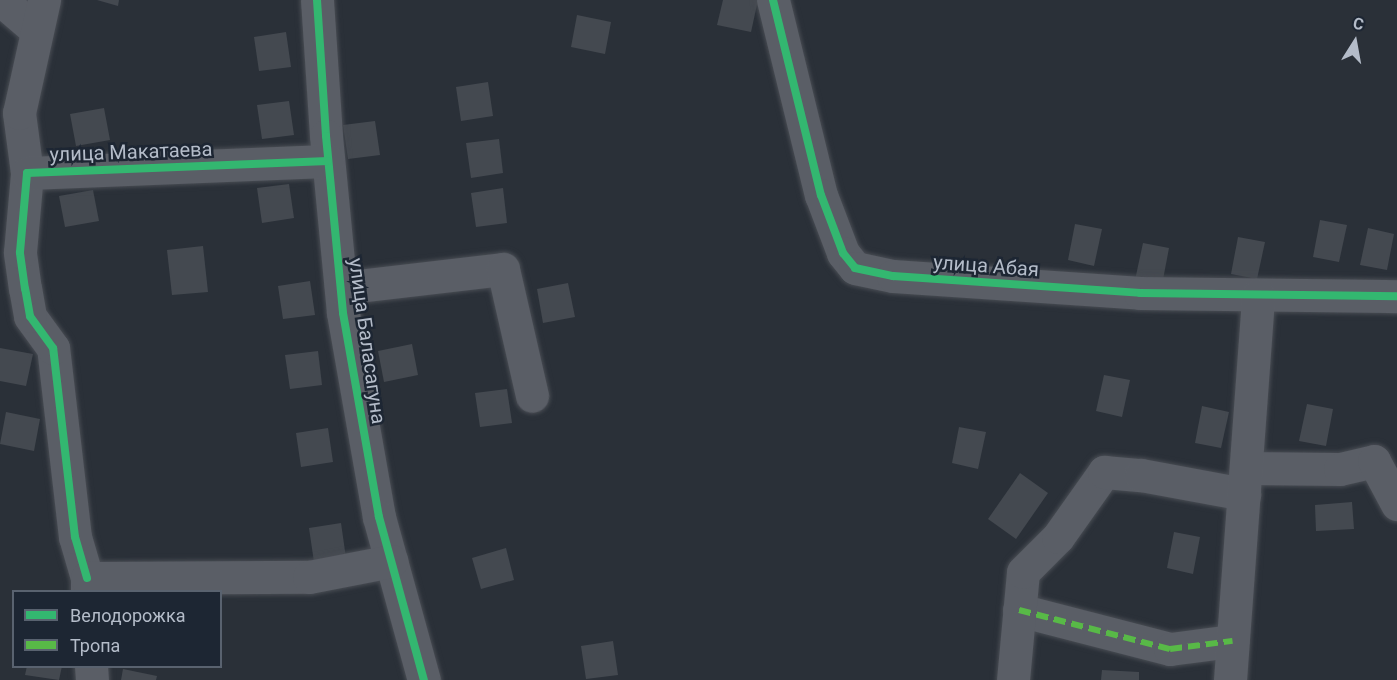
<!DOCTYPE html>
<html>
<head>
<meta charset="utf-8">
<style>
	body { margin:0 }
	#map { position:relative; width:1397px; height:680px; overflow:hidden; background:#2a3038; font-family:Roboto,sans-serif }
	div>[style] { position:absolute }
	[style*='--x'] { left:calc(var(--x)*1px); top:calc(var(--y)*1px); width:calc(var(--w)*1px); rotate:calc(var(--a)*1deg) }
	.building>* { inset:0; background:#444950 }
	.roads { filter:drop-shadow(0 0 2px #484c53) drop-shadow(0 0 2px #484c53) }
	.minor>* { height:33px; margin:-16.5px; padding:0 16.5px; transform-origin:16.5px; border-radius:16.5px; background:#5a5e66 }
	.quiet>* { height:6px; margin-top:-3px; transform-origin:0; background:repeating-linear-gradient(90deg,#58b947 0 12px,transparent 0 18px) }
	.cycleway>* { height:8px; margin:-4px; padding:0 4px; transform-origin:4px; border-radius:4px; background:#33b770 }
	span { translate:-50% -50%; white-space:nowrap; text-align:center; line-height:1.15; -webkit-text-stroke:5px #1d2633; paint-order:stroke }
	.street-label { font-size:20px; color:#b4bcc9 }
	.legend { position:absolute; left:12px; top:590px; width:210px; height:78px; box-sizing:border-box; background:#1d2633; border:2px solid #59626f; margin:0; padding:8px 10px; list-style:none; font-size:18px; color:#b4bcc9 }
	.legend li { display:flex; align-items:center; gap:12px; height:30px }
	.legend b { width:30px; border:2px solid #59626f }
	.north { position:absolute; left:1325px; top:12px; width:60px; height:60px; -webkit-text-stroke:4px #1d2633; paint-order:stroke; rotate:11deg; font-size:16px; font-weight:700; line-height:24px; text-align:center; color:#b4bcc9 }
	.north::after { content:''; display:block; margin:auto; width:21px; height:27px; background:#b4bcc9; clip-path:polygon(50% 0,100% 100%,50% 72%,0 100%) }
</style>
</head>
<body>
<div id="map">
	<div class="building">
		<div style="clip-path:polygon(97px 0,119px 0,118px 6px)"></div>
		<div style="clip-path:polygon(723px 0,758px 0,751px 32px,717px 25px)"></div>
		<div style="clip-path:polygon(577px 15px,611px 22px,605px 54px,571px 47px)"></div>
		<div style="clip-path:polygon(286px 32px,291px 67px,259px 71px,254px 37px)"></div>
		<div style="clip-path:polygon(488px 82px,493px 116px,461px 121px,456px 87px)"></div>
		<div style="clip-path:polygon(289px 101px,294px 135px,262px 139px,257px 105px)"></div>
		<div style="clip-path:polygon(104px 108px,110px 140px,76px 146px,70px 114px)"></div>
		<div style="clip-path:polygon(375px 121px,380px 155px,348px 159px,343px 125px)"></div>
		<div style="clip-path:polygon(499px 139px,503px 173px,471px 178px,466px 143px)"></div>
		<div style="clip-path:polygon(289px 184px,294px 218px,262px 223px,257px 188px)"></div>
		<div style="clip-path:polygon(503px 188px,507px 223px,476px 227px,471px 193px)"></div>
		<div style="clip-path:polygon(93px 190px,99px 221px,65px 227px,59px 196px)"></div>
		<div style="clip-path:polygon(1320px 220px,1347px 225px,1339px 262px,1313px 257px)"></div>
		<div style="clip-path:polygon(1075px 224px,1102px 229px,1094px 266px,1068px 260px)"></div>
		<div style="clip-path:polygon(1368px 228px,1394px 234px,1387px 270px,1360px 265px)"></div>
		<div style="clip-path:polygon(1238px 237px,1265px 242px,1257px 279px,1231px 274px)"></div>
		<div style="clip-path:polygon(1143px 243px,1169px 248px,1162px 285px,1135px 280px)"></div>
		<div style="clip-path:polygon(203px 246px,208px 292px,172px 295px,167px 250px)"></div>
		<div style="clip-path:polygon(310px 281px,315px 315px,283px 319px,278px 286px)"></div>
		<div style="clip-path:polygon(568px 283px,575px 317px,543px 323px,537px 289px)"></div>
		<div style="clip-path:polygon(412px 344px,418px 375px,384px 382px,378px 351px)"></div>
		<div style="clip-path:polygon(0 348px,33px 354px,26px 386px,0 381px)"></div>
		<div style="clip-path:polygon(318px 351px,322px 385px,290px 389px,285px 355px)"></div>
		<div style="clip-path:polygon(1104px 375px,1130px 380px,1122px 417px,1096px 411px)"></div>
		<div style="clip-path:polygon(507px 389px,512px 423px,480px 427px,475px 393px)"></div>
		<div style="clip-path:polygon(1307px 404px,1333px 409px,1326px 446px,1299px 441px)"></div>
		<div style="clip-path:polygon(1202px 406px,1229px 412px,1221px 448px,1195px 443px)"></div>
		<div style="clip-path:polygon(6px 412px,40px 419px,34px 451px,0 444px)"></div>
		<div style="clip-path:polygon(959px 427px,986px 432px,978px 469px,952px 463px)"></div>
		<div style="clip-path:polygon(328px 428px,333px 462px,301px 467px,296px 433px)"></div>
		<div style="clip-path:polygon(1020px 473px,1048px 493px,1016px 539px,988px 519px)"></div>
		<div style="clip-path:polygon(1352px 502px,1354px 529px,1316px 531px,1315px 505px)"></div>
		<div style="clip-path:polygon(341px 523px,346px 558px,314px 562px,309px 528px)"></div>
		<div style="clip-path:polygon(1174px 532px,1200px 537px,1193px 574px,1167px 568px)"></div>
		<div style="clip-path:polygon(506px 548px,514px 580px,481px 589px,472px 558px)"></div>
		<div style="clip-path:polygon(613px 641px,618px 675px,586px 679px,581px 646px)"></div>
		<div style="clip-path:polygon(27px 666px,62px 666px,59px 680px,25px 675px)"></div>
		<div style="clip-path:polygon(123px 669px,157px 676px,156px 680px,121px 680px)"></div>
		<div style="clip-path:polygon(1102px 670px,1139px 672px,1139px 680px,1101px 680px)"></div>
	</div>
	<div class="roads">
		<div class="minor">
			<div style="--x:1;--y:0;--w:46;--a:40.6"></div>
			<div style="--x:317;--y:0;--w:136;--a:86.2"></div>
			<div style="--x:326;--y:136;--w:178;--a:84.5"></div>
			<div style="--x:343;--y:313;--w:207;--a:80"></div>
			<div style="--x:379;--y:517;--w:169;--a:74.6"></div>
			<div style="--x:773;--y:0;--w:201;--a:76.2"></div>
			<div style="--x:821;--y:195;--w:62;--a:69.2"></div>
			<div style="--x:843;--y:253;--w:19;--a:51"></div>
			<div style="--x:855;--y:268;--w:39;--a:12"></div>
			<div style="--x:893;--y:276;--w:248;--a:3.9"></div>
			<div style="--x:1140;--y:293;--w:257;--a:0.7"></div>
			<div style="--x:27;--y:173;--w:61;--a:-97.6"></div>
			<div style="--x:19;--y:113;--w:116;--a:-77.5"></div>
			<div style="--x:341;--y:288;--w:163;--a:-6.7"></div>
			<div style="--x:503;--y:269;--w:130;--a:77.1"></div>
			<div style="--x:1246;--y:468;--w:94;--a:0.6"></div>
			<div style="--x:1340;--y:469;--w:35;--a:-13"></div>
			<div style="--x:1374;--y:461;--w:49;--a:61.9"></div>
			<div style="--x:87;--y:578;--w:43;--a:-106.3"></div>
			<div style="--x:75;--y:537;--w:190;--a:-96.6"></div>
			<div style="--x:53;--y:348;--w:39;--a:-126"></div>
			<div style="--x:30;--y:316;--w:27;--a:-100"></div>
			<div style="--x:25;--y:289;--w:37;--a:-98"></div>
			<div style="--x:20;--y:252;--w:79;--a:-84.9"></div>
			<div style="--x:27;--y:173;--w:301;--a:-2.3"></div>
			<div style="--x:87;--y:592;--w:14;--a:-90"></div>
			<div style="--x:87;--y:578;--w:222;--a:-0.3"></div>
			<div style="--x:309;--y:577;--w:84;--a:-11"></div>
			<div style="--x:1019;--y:610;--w:156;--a:14.5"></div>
			<div style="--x:1170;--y:649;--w:63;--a:-7.4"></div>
			<div style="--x:91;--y:666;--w:14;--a:86"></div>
			<div style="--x:1013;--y:680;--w:108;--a:-84.7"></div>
			<div style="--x:1023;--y:572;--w:49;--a:-45"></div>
			<div style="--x:1058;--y:537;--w:80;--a:-54.7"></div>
			<div style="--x:1104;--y:472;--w:37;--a:5"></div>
			<div style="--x:1141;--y:475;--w:105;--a:10.5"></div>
			<div style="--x:1230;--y:680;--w:386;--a:-85.8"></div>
		</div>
	</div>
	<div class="quiet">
		<div style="--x:1019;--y:610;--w:156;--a:14.5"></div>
		<div style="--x:1170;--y:649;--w:63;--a:-7.4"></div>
	</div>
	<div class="cycleway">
		<div style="--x:317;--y:0;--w:136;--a:86.2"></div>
		<div style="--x:326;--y:136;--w:178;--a:84.5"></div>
		<div style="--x:343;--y:313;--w:207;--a:80"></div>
		<div style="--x:379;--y:517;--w:169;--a:74.6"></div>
		<div style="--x:773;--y:0;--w:201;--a:76.2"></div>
		<div style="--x:821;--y:195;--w:62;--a:69.2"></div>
		<div style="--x:843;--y:253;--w:19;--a:51"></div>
		<div style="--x:855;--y:268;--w:39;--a:12"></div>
		<div style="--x:893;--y:276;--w:248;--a:3.9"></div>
		<div style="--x:1140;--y:293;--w:257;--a:0.7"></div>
		<div style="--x:87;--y:578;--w:43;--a:-106.3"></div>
		<div style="--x:75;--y:537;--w:190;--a:-96.6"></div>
		<div style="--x:53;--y:348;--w:39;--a:-126"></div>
		<div style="--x:30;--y:316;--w:27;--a:-100"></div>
		<div style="--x:25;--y:289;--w:37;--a:-98"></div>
		<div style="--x:20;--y:252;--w:79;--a:-84.9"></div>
		<div style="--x:27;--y:173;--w:301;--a:-2.3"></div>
	</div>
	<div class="street-label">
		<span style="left:131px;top:152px;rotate:-2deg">улица Макатаева</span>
		<span style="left:986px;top:266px;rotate:4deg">улица Абая</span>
		<span style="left:367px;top:341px;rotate:82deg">улица Баласагуна</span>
	</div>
	<ul class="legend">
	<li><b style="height:8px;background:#33b770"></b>Велодорожка</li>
	<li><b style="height:8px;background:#58b947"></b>Тропа</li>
	</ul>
	<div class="north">С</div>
</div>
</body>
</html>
